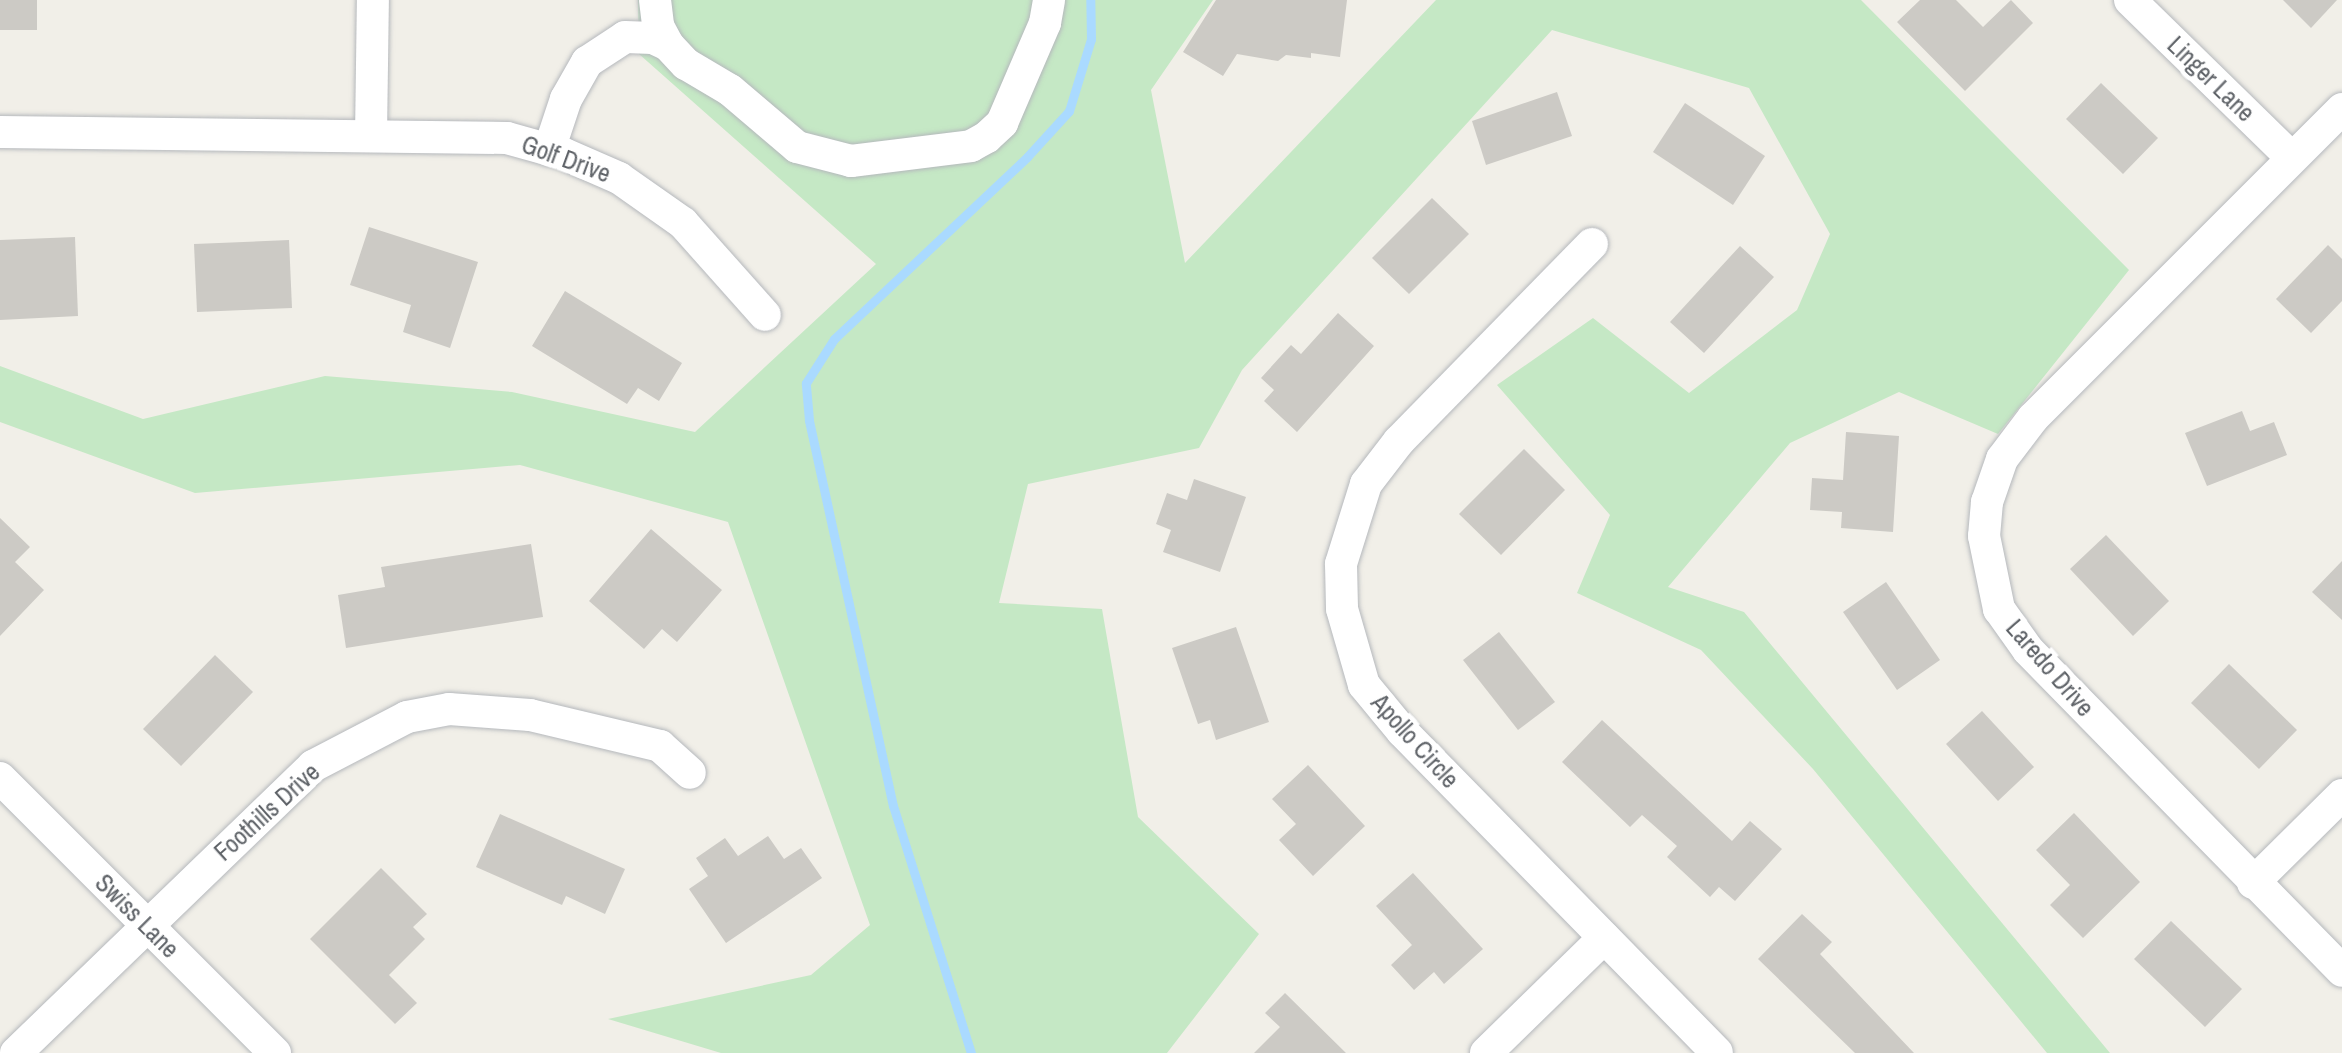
<!DOCTYPE html>
<html>
<head>
<meta charset="utf-8">
<style>
	body { margin:0 }
	#map { position:relative; width:2342px; height:1053px; overflow:hidden; background:#f1efe8; font-family:"Archivo Narrow",sans-serif }
	div>[style] { position:absolute }
	[style*='--x'] { left:calc(var(--x)*1px); top:calc(var(--y)*1px); width:calc(var(--w)*1px); rotate:calc(var(--a)*1deg) }
	.green>* { inset:0; background:#c5e8c5 }
	.stream>* { height:9px; margin:-4.5px; padding:0 4.5px; transform-origin:4.5px; border-radius:4.5px; background:#aadaff }
	.building>* { inset:0; background:#cccac5 }
	.roads { filter:drop-shadow(0 0 2px #b5b8bc) drop-shadow(0 0 2px #b5b8bc) }
	.minor>* { height:32px; margin:-16px; padding:0 16px; transform-origin:16px; border-radius:16px; background:#fff }
	span { translate:-50% -50%; white-space:nowrap; text-align:center; line-height:1.15; -webkit-text-stroke:9px #fff; paint-order:stroke }
	.street-label { font-size:25px; color:#5f6368 }
</style>
</head>
<body>
<div id="map">
	<div class="green">
		<div style="clip-path:polygon(638px 0,1213px 0,1151px 90px,1185px 263px,1436px 0,1861px 0,2129px 270px,1998px 434px,1899px 392px,1790px 443px,1668px 587px,1744px 612px,2110px 1053px,2047px 1053px,1813px 769px,1701px 650px,1577px 593px,1610px 515px,1497px 385px,1593px 318px,1689px 393px,1797px 310px,1830px 234px,1749px 88px,1552px 30px,1242px 370px,1199px 448px,1028px 484px,999px 603px,1102px 609px,1138px 817px,1259px 934px,1167px 1053px,721px 1053px,608px 1019px,811px 975px,870px 925px,728px 522px,520px 465px,195px 493px,0 422px,0 366px,143px 419px,325px 376px,512px 392px,695px 432px,876px 264px,639px 54px)"></div>
	</div>
	<div class="stream">
		<div style="--x:971;--y:1053;--w:259;--a:-107.5"></div>
		<div style="--x:893;--y:806;--w:395;--a:-102.3"></div>
		<div style="--x:809;--y:420;--w:37;--a:-95"></div>
		<div style="--x:806;--y:383;--w:52;--a:-57.5"></div>
		<div style="--x:834;--y:339;--w:265;--a:-43.3"></div>
		<div style="--x:1027;--y:157;--w:62;--a:-47.6"></div>
		<div style="--x:1069;--y:111;--w:75;--a:-73"></div>
		<div style="--x:1091;--y:39;--w:39;--a:-91"></div>
	</div>
	<div class="building">
		<div style="clip-path:polygon(0 0,37px 0,37px 30px,0 30px)"></div>
		<div style="clip-path:polygon(1216px 0,1347px 0,1340px 57px,1311px 53px,1311px 58px,1286px 55px,1278px 61px,1237px 54px,1223px 76px,1183px 52px)"></div>
		<div style="clip-path:polygon(1920px 0,1956px 0,1983px 27px,2011px 0,2033px 23px,1965px 91px,1897px 22px)"></div>
		<div style="clip-path:polygon(2283px 0,2337px 0,2311px 28px)"></div>
		<div style="clip-path:polygon(2101px 83px,2158px 138px,2123px 174px,2066px 119px)"></div>
		<div style="clip-path:polygon(1557px 92px,1572px 136px,1486px 165px,1472px 121px)"></div>
		<div style="clip-path:polygon(1685px 103px,1765px 156px,1733px 205px,1653px 152px)"></div>
		<div style="clip-path:polygon(1432px 198px,1469px 234px,1409px 294px,1372px 258px)"></div>
		<div style="clip-path:polygon(369px 227px,478px 262px,450px 348px,403px 332px,411px 305px,350px 285px)"></div>
		<div style="clip-path:polygon(75px 237px,78px 316px,0 320px,0 240px)"></div>
		<div style="clip-path:polygon(289px 240px,292px 308px,197px 312px,194px 244px)"></div>
		<div style="clip-path:polygon(2328px 245px,2342px 259px,2342px 301px,2311px 333px,2276px 299px)"></div>
		<div style="clip-path:polygon(1740px 246px,1774px 277px,1704px 353px,1670px 322px)"></div>
		<div style="clip-path:polygon(565px 291px,682px 363px,659px 401px,638px 388px,627px 404px,532px 346px)"></div>
		<div style="clip-path:polygon(1338px 313px,1374px 346px,1297px 432px,1264px 401px,1274px 390px,1261px 378px,1291px 345px,1301px 354px)"></div>
		<div style="clip-path:polygon(2242px 411px,2250px 431px,2274px 422px,2287px 455px,2207px 486px,2185px 433px)"></div>
		<div style="clip-path:polygon(1846px 432px,1899px 436px,1893px 532px,1841px 528px,1842px 512px,1810px 510px,1812px 478px,1843px 480px)"></div>
		<div style="clip-path:polygon(1524px 449px,1565px 490px,1501px 555px,1459px 514px)"></div>
		<div style="clip-path:polygon(1194px 479px,1246px 497px,1220px 572px,1163px 552px,1171px 530px,1156px 524px,1167px 493px,1187px 500px)"></div>
		<div style="clip-path:polygon(0 518px,30px 547px,15px 562px,44px 590px,0 636px)"></div>
		<div style="clip-path:polygon(651px 529px,722px 590px,677px 642px,662px 629px,644px 649px,589px 601px)"></div>
		<div style="clip-path:polygon(2106px 535px,2169px 601px,2133px 636px,2070px 569px)"></div>
		<div style="clip-path:polygon(531px 544px,543px 617px,346px 648px,338px 595px,385px 587px,381px 567px)"></div>
		<div style="clip-path:polygon(2342px 561px,2342px 620px,2312px 592px)"></div>
		<div style="clip-path:polygon(1886px 582px,1940px 660px,1897px 690px,1843px 612px)"></div>
		<div style="clip-path:polygon(1236px 627px,1269px 722px,1216px 740px,1210px 720px,1198px 724px,1172px 648px)"></div>
		<div style="clip-path:polygon(1499px 632px,1555px 702px,1518px 730px,1463px 660px)"></div>
		<div style="clip-path:polygon(215px 655px,253px 692px,181px 766px,143px 729px)"></div>
		<div style="clip-path:polygon(2229px 664px,2297px 730px,2259px 769px,2191px 703px)"></div>
		<div style="clip-path:polygon(1982px 711px,2034px 767px,1998px 801px,1946px 744px)"></div>
		<div style="clip-path:polygon(1602px 720px,1732px 841px,1750px 821px,1782px 849px,1735px 901px,1719px 887px,1710px 897px,1667px 857px,1677px 846px,1642px 815px,1630px 827px,1562px 762px)"></div>
		<div style="clip-path:polygon(1308px 765px,1365px 826px,1313px 876px,1279px 840px,1296px 824px,1272px 799px)"></div>
		<div style="clip-path:polygon(2074px 813px,2140px 882px,2083px 938px,2050px 905px,2070px 885px,2036px 850px)"></div>
		<div style="clip-path:polygon(500px 814px,625px 869px,605px 914px,566px 896px,562px 905px,476px 867px)"></div>
		<div style="clip-path:polygon(768px 836px,784px 859px,801px 848px,822px 878px,726px 943px,689px 889px,708px 876px,696px 858px,725px 838px,738px 856px)"></div>
		<div style="clip-path:polygon(381px 868px,427px 914px,413px 927px,425px 939px,389px 975px,417px 1003px,395px 1024px,310px 939px)"></div>
		<div style="clip-path:polygon(1413px 873px,1483px 949px,1444px 984px,1434px 972px,1414px 990px,1391px 965px,1412px 945px,1376px 906px)"></div>
		<div style="clip-path:polygon(1802px 914px,1832px 942px,1820px 954px,1914px 1053px,1855px 1053px,1758px 959px)"></div>
		<div style="clip-path:polygon(2171px 921px,2242px 989px,2205px 1027px,2134px 959px)"></div>
		<div style="clip-path:polygon(1285px 993px,1346px 1053px,1254px 1053px,1280px 1027px,1265px 1013px)"></div>
	</div>
	<div class="roads">
		<div class="minor">
			<div style="--x:655;--y:0;--w:26;--a:83"></div>
			<div style="--x:658;--y:26;--w:21;--a:62"></div>
			<div style="--x:668;--y:45;--w:26;--a:47"></div>
			<div style="--x:686;--y:64;--w:51;--a:30.6"></div>
			<div style="--x:730;--y:90;--w:88;--a:40.4"></div>
			<div style="--x:797;--y:147;--w:56;--a:14.5"></div>
			<div style="--x:851;--y:161;--w:121;--a:-7.1"></div>
			<div style="--x:971;--y:146;--w:18;--a:-29"></div>
			<div style="--x:987;--y:137;--w:21;--a:-43"></div>
			<div style="--x:1002;--y:123;--w:109;--a:-66.7"></div>
			<div style="--x:1045;--y:23;--w:23;--a:-80"></div>
			<div style="--x:2130;--y:0;--w:226;--a:44.3"></div>
			<div style="--x:2342;--y:109;--w:437;--a:135"></div>
			<div style="--x:2033;--y:418;--w:51;--a:127.1"></div>
			<div style="--x:2002;--y:459;--w:46;--a:109.2"></div>
			<div style="--x:1987;--y:502;--w:34;--a:95"></div>
			<div style="--x:1984;--y:536;--w:75;--a:78.4"></div>
			<div style="--x:1999;--y:609;--w:50;--a:54.7"></div>
			<div style="--x:2028;--y:650;--w:449;--a:45.6"></div>
			<div style="--x:0;--y:132;--w:507;--a:0.68"></div>
			<div style="--x:507;--y:138;--w:59;--a:15.7"></div>
			<div style="--x:564;--y:154;--w:60;--a:23.6"></div>
			<div style="--x:619;--y:178;--w:78;--a:35.1"></div>
			<div style="--x:683;--y:223;--w:123;--a:48.3"></div>
			<div style="--x:371;--y:136;--w:136;--a:-89.2"></div>
			<div style="--x:549;--y:150;--w:54;--a:-71.6"></div>
			<div style="--x:566;--y:99;--w:43;--a:-60.4"></div>
			<div style="--x:587;--y:62;--w:45;--a:-33.3"></div>
			<div style="--x:625;--y:37;--w:28;--a:2"></div>
			<div style="--x:653;--y:38;--w:17;--a:25"></div>
			<div style="--x:1592;--y:244;--w:276;--a:134.4"></div>
			<div style="--x:1399;--y:441;--w:54;--a:127.5"></div>
			<div style="--x:1366;--y:484;--w:84;--a:107.4"></div>
			<div style="--x:1341;--y:564;--w:45;--a:88.7"></div>
			<div style="--x:1342;--y:609;--w:79;--a:73.9"></div>
			<div style="--x:1364;--y:685;--w:60;--a:50.4"></div>
			<div style="--x:1402;--y:731;--w:450;--a:45.6"></div>
			<div style="--x:0;--y:778;--w:389;--a:45"></div>
			<div style="--x:2253;--y:883;--w:125;--a:-44.7"></div>
			<div style="--x:16;--y:1053;--w:413;--a:-44"></div>
			<div style="--x:313;--y:766;--w:106;--a:-27.5"></div>
			<div style="--x:407;--y:717;--w:43;--a:-10.8"></div>
			<div style="--x:449;--y:709;--w:81;--a:4.2"></div>
			<div style="--x:530;--y:715;--w:134;--a:13.4"></div>
			<div style="--x:660;--y:746;--w:40;--a:42"></div>
			<div style="--x:1486;--y:1053;--w:165;--a:-44.3"></div>
		</div>
	</div>
	<div class="street-label">
		<span style="left:2211px;top:79px;rotate:44deg">Linger Lane</span>
		<span style="left:566px;top:159px;rotate:20deg">Golf Drive</span>
		<span style="left:2050px;top:668px;rotate:49deg">Laredo Drive</span>
		<span style="left:1415px;top:741px;rotate:48deg">Apollo Circle</span>
		<span style="left:267px;top:812px;rotate:-42deg">Foothills Drive</span>
		<span style="left:137px;top:916px;rotate:45deg">Swiss Lane</span>
	</div>
</div>
</body>
</html>
